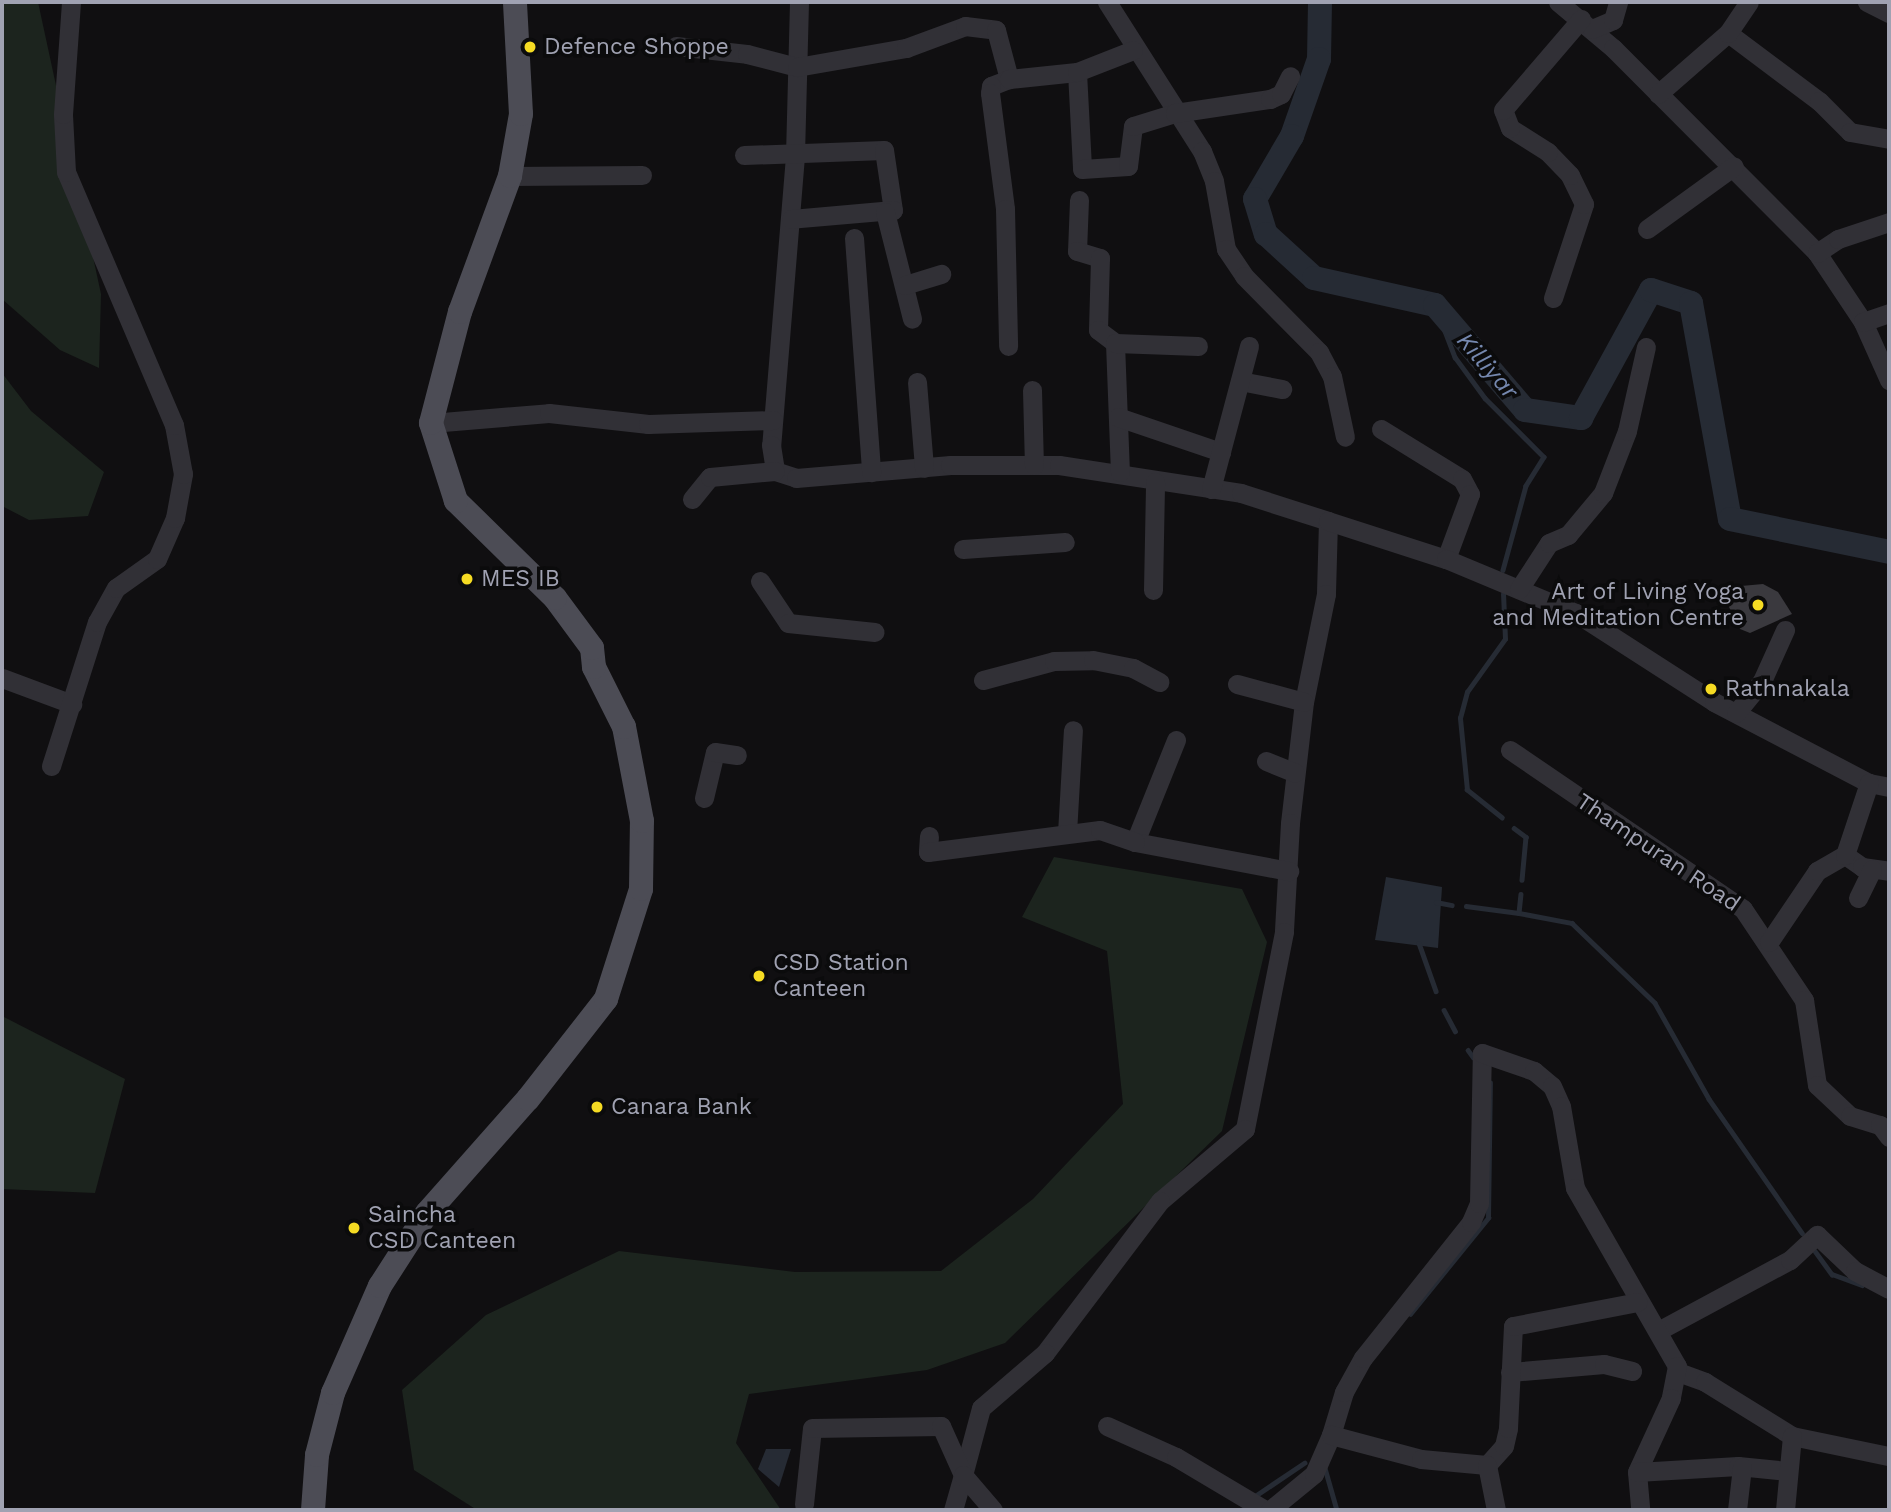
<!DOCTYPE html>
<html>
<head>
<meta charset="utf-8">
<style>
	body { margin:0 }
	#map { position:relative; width:1891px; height:1512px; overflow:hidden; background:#100f11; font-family:"Work Sans",sans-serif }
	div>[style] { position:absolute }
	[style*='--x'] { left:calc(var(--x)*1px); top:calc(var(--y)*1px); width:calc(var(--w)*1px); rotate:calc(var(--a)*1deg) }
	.green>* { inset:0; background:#1c241e }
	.water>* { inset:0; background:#262b34 }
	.stream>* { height:4.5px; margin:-2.25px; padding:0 2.25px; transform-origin:2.25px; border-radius:2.25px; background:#262b34 }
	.river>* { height:24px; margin:-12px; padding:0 12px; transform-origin:12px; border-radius:12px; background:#262b34 }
	.building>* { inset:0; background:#3a393e }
	.minor>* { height:19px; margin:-9.5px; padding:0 9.5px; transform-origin:9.5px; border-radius:9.5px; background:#313036 }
	.major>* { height:24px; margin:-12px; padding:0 12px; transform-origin:12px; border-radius:12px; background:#4c4c55 }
	.dots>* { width:19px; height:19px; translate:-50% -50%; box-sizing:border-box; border:4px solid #0b0b0c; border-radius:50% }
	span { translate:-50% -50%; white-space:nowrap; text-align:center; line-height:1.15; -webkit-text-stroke:7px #0b0b0c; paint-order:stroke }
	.poi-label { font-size:23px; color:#a0a2b2 }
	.left { translate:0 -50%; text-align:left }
	.right { translate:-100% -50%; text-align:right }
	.street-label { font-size:23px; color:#a0a2b2 }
	.water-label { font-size:24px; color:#7588af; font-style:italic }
	.frame { position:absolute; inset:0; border:4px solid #a0a2b2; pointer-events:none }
</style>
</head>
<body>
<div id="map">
	<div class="green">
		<div style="clip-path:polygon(2px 2px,38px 2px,101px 294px,99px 368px,60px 350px,2px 299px)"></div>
		<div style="clip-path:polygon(2px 373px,31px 411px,104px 472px,88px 516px,29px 520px,2px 506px)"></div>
		<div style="clip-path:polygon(1054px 857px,1242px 889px,1267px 942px,1222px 1131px,1005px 1343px,927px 1370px,749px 1394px,736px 1443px,781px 1510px,477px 1510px,414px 1470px,402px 1390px,486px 1315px,619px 1251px,795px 1272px,941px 1271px,1033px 1199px,1123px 1104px,1107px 951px,1022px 917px)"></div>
		<div style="clip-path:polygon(2px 1016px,125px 1079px,95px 1193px,2px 1189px)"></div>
	</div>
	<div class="water">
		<div style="clip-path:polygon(1386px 877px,1442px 887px,1438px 948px,1375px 940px)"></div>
		<div style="clip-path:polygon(766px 1449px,791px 1449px,779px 1487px,758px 1469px)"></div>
	</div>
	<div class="stream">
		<div style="--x:1435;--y:305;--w:56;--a:69"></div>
		<div style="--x:1455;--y:357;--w:51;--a:53.8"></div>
		<div style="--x:1485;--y:398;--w:83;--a:45"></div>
		<div style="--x:1544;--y:457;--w:34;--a:122"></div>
		<div style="--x:1526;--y:486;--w:87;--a:105.3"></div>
		<div style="--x:1502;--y:818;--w:45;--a:-141.3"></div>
		<div style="--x:1467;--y:790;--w:72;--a:-95.6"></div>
		<div style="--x:1460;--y:718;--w:27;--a:-75"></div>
		<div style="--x:1467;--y:692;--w:65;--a:-54.4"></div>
		<div style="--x:1505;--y:639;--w:45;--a:-92.5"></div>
		<div style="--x:1514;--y:828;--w:15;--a:37"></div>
		<div style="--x:1526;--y:837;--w:43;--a:95.3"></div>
		<div style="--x:1521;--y:894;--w:19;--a:96"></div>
		<div style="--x:1519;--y:913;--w:54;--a:10.7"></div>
		<div style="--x:1572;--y:923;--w:115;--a:43.9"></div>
		<div style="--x:1655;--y:1003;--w:110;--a:60.6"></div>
		<div style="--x:1709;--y:1099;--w:163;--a:55.2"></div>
		<div style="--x:1436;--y:902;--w:16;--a:11"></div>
		<div style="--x:1466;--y:906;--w:53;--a:7.5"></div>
		<div style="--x:1419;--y:943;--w:51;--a:70.5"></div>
		<div style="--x:1444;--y:1010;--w:24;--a:62"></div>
		<div style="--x:1468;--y:1050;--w:9;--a:54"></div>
		<div style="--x:1815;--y:1251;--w:29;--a:54"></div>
		<div style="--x:1832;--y:1274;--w:32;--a:20"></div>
		<div style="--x:1410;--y:1314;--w:124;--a:-50.9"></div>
		<div style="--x:1488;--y:1218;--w:135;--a:-89.2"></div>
		<div style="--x:1325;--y:1468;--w:44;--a:74.1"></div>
		<div style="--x:1252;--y:1498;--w:63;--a:-33.9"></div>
	</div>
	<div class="river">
		<div style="--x:1320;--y:2;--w:57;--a:91"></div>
		<div style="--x:1319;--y:59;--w:82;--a:109.3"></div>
		<div style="--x:1292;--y:136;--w:73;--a:120.4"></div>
		<div style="--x:1255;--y:199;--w:37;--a:73"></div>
		<div style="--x:1266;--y:234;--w:65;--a:42.5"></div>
		<div style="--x:1314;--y:278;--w:124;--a:12.6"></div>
		<div style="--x:1435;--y:305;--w:138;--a:49.4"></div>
		<div style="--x:1525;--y:410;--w:57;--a:8.1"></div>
		<div style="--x:1581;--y:418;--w:146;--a:-61.3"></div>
		<div style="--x:1651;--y:290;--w:42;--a:18"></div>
		<div style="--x:1691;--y:303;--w:219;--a:79.8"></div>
		<div style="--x:1730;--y:519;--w:162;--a:11.7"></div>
	</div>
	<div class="building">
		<div style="clip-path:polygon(1763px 584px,1778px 592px,1792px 614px,1750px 633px,1740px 629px,1725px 599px,1741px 586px)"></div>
	</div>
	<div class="minor">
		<div style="--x:799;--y:2;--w:154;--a:91.5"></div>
		<div style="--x:795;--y:156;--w:290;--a:94.7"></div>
		<div style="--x:771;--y:445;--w:26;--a:81"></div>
		<div style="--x:775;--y:471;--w:22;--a:18"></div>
		<div style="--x:796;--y:478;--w:155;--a:-4.8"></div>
		<div style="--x:950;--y:465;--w:109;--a:0"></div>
		<div style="--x:1059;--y:465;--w:184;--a:8.7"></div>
		<div style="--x:1241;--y:493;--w:91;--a:17.8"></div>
		<div style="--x:1328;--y:521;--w:73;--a:91.6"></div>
		<div style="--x:1326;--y:594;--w:110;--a:101.5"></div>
		<div style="--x:1304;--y:702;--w:122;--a:96.6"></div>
		<div style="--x:1290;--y:823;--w:109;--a:93.2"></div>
		<div style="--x:1284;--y:932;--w:201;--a:101.2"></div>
		<div style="--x:1245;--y:1129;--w:111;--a:139.7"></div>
		<div style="--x:1160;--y:1201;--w:191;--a:127.1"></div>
		<div style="--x:1045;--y:1353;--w:84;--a:139.3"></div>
		<div style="--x:981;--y:1408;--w:69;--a:105"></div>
		<div style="--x:1107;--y:2;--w:177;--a:57.5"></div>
		<div style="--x:1202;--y:151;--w:32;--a:68"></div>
		<div style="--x:1214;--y:181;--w:69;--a:80"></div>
		<div style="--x:1226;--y:249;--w:32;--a:56"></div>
		<div style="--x:1244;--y:276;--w:107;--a:45.4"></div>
		<div style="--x:1319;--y:352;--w:27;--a:62"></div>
		<div style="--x:1332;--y:376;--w:62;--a:78"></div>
		<div style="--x:1558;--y:2;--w:72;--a:39.9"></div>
		<div style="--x:1613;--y:48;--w:289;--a:45.1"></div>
		<div style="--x:1817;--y:253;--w:83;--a:56.3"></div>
		<div style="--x:1863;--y:322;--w:64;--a:65.9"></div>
		<div style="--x:1867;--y:2;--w:25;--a:27"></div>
		<div style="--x:1592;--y:29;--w:23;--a:-23"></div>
		<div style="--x:1613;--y:20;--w:19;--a:-74"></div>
		<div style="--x:1728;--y:33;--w:114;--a:36.8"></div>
		<div style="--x:1819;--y:101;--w:44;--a:45"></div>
		<div style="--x:1850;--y:132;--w:40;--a:10"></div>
		<div style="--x:676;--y:46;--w:71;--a:6.4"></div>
		<div style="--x:747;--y:54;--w:52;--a:14.6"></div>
		<div style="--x:797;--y:67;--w:111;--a:-9.9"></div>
		<div style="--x:906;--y:48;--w:63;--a:-20.4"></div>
		<div style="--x:965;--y:26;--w:31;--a:7"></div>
		<div style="--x:996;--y:30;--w:51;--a:75.1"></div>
		<div style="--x:1009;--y:79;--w:19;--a:159"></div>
		<div style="--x:991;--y:86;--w:7;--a:98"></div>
		<div style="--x:990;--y:93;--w:117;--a:82.6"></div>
		<div style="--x:1005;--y:209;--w:137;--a:88.7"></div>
		<div style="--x:1077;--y:72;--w:97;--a:87"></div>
		<div style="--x:1082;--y:169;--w:46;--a:-3.7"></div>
		<div style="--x:1128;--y:166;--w:40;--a:-82.9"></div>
		<div style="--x:1133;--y:126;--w:44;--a:-17.2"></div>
		<div style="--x:1175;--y:113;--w:96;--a:-8.4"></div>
		<div style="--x:1270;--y:99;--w:12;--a:-24"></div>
		<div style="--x:1281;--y:94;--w:20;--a:-63"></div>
		<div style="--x:1009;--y:79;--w:68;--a:-5.9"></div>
		<div style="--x:1077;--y:72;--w:60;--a:-21.4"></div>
		<div style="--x:1658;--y:94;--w:93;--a:-41.1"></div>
		<div style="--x:1728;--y:33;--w:37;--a:-56"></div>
		<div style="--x:744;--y:155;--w:140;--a:-2"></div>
		<div style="--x:884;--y:150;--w:61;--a:81.5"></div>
		<div style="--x:893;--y:210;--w:102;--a:175"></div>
		<div style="--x:510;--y:176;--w:132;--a:-0.4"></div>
		<div style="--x:1079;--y:200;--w:51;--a:92.2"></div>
		<div style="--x:1077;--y:251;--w:24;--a:17"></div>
		<div style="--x:1100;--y:258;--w:72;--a:91.6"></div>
		<div style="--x:1098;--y:330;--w:21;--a:37"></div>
		<div style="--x:1115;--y:343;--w:129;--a:87.8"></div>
		<div style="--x:885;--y:212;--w:110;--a:75.8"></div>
		<div style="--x:1647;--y:229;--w:107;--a:-35.9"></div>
		<div style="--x:854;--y:238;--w:235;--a:85.8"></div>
		<div style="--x:1817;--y:253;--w:25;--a:-34"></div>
		<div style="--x:1838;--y:239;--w:54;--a:-18.4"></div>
		<div style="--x:905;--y:285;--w:38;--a:-17"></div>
		<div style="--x:1553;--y:298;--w:99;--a:-71.7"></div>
		<div style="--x:1584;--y:204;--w:32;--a:-116"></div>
		<div style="--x:1570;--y:175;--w:32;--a:-134"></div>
		<div style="--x:1548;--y:152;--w:45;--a:-147.7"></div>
		<div style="--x:1510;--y:128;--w:19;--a:-111"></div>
		<div style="--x:1503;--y:110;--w:120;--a:-49.4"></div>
		<div style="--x:1863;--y:322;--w:28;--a:-19"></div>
		<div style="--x:1115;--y:343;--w:83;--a:2.1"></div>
		<div style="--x:1240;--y:381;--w:43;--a:10.8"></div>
		<div style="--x:917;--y:382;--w:86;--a:85.3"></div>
		<div style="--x:1032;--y:390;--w:75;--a:88.5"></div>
		<div style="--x:1118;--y:417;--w:109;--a:18.8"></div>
		<div style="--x:431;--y:423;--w:118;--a:-4.8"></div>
		<div style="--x:549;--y:413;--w:100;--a:6.3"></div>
		<div style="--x:648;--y:424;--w:125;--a:-1.8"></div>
		<div style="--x:1381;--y:429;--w:95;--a:31.7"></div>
		<div style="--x:1462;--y:479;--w:17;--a:62"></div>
		<div style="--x:1470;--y:494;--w:69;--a:110.3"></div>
		<div style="--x:1211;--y:489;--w:148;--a:-75.1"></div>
		<div style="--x:692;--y:499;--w:28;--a:-51"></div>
		<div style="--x:710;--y:477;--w:65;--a:-5.3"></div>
		<div style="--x:1328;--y:521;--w:124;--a:17.9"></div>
		<div style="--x:1446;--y:559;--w:141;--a:22.6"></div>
		<div style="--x:1576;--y:613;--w:164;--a:32.8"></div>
		<div style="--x:1714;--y:702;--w:175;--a:27.6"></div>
		<div style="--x:1869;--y:783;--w:20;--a:11"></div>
		<div style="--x:963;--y:549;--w:102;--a:-3.9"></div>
		<div style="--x:760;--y:581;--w:50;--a:56.3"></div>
		<div style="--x:788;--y:623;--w:87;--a:5.9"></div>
		<div style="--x:1519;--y:589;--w:55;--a:-56.9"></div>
		<div style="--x:1549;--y:543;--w:21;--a:-23"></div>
		<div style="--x:1568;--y:535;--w:55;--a:-50.2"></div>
		<div style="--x:1603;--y:493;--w:66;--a:-68.8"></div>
		<div style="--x:1627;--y:431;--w:86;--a:-77.3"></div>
		<div style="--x:1153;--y:590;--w:108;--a:-88.9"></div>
		<div style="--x:2;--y:678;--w:75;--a:20.4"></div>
		<div style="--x:983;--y:680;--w:73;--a:-15"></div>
		<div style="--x:1054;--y:661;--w:39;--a:-1"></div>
		<div style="--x:1093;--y:660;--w:41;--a:11.3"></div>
		<div style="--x:1133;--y:668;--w:30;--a:28"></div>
		<div style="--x:1237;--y:684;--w:69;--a:15"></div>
		<div style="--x:1736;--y:713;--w:41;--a:-50.9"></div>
		<div style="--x:1762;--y:681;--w:56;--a:-65.7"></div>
		<div style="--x:1176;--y:740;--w:110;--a:111.9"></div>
		<div style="--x:1135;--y:842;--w:157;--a:10.7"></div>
		<div style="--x:1510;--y:750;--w:282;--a:34.3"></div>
		<div style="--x:1743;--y:909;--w:110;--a:56.2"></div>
		<div style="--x:1804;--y:1000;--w:86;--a:81.3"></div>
		<div style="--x:1817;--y:1085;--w:45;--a:43.2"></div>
		<div style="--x:1850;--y:1116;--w:31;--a:17"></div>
		<div style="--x:1880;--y:1125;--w:15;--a:53"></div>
		<div style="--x:1266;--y:761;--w:31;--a:22"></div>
		<div style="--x:51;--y:766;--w:151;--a:-72.3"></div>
		<div style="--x:97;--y:622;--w:39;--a:-61"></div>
		<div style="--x:116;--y:588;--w:50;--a:-35.3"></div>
		<div style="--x:157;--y:559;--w:45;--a:-66.3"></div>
		<div style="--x:175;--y:518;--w:45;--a:-79.7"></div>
		<div style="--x:183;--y:474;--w:50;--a:-100.4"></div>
		<div style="--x:174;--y:425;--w:275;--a:-113.1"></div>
		<div style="--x:66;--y:172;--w:58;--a:-93"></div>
		<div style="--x:63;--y:114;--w:112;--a:-85.9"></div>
		<div style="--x:704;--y:798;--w:47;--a:-76.6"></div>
		<div style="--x:715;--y:752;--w:22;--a:8"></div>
		<div style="--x:1067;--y:833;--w:103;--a:-86.7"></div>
		<div style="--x:929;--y:836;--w:16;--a:94"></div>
		<div style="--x:928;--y:852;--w:173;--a:-7.3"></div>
		<div style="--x:1100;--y:830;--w:37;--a:19"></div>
		<div style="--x:1845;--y:855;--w:21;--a:35"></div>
		<div style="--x:1862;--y:867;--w:27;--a:8"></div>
		<div style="--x:1858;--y:898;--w:32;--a:-64"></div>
		<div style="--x:1769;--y:942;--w:86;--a:-55.9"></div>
		<div style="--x:1817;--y:871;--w:32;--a:-30"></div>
		<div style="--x:1845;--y:855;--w:76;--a:-71.6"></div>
		<div style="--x:1658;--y:1331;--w:150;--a:-28.3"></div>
		<div style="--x:1790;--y:1260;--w:37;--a:-43"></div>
		<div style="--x:1817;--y:1235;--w:52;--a:43.5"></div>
		<div style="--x:1855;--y:1271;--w:38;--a:28"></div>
		<div style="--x:1510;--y:1372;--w:94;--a:-4.9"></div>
		<div style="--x:1604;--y:1364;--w:29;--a:14"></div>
		<div style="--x:1678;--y:1372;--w:29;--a:20"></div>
		<div style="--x:1705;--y:1382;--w:102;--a:31.8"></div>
		<div style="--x:1792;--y:1436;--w:99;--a:11.7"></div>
		<div style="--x:1107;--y:1426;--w:76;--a:24.2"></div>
		<div style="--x:1176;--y:1457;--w:104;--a:30.8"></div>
		<div style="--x:1331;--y:1435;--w:45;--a:-73.2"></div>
		<div style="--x:1344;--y:1392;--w:39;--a:-61"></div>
		<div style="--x:1363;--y:1358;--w:174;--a:-51.5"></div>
		<div style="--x:1471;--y:1222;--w:21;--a:-67"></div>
		<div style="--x:1479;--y:1203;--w:150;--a:-88.9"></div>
		<div style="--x:1482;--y:1053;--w:55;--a:19.1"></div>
		<div style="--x:1534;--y:1071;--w:23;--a:40"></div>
		<div style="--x:1552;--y:1086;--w:22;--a:66"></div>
		<div style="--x:1561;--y:1106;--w:83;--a:80.3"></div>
		<div style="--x:1575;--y:1188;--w:205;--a:60.2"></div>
		<div style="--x:1677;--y:1366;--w:33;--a:101"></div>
		<div style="--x:1671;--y:1398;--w:81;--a:114.7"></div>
		<div style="--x:1637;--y:1472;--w:38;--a:85"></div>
		<div style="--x:1487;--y:1465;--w:25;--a:-48"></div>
		<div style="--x:1504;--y:1446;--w:18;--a:-77"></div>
		<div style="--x:1508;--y:1428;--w:102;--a:-87.2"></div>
		<div style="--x:1513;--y:1326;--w:127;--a:-10.9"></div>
		<div style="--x:1637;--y:1472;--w:101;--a:-3.4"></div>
		<div style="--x:1738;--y:1466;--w:50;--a:5.7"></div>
		<div style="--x:804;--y:1504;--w:76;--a:-84"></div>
		<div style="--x:812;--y:1428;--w:129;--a:-0.9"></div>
		<div style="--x:941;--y:1426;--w:54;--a:65.8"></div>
		<div style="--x:953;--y:1510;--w:36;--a:-74"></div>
		<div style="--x:963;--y:1475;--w:46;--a:49.4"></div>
		<div style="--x:1270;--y:1510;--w:57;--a:-39.3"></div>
		<div style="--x:1314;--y:1474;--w:43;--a:-66.4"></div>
		<div style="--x:1331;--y:1435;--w:93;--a:14.9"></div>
		<div style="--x:1421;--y:1459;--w:66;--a:5.2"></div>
		<div style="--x:1487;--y:1465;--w:46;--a:78.7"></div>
		<div style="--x:1737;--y:1510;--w:43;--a:-83.4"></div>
		<div style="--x:1785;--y:1510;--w:74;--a:-84.6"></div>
	</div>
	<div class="major">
		<div style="--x:313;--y:1510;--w:55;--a:-85.8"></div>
		<div style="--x:317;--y:1455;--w:64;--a:-75.5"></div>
		<div style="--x:333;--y:1393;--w:117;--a:-66.3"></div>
		<div style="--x:380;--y:1286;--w:87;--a:-57.2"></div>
		<div style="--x:427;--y:1213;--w:152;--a:-48.5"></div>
		<div style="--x:528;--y:1099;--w:127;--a:-52"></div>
		<div style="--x:606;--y:999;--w:115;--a:-72.3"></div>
		<div style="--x:641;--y:889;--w:68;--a:-89.2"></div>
		<div style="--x:642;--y:821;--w:96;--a:-100.8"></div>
		<div style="--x:624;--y:727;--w:67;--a:-116.6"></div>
		<div style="--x:594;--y:667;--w:19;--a:-96"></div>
		<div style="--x:592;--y:648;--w:62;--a:-126.5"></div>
		<div style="--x:555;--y:598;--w:139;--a:-135.6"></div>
		<div style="--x:456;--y:501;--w:82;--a:-107.8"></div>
		<div style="--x:431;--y:423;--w:115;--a:-75.4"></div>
		<div style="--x:460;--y:312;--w:145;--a:-69.8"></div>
		<div style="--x:510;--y:176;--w:63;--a:-79.9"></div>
		<div style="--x:521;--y:114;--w:112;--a:-93.1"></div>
	</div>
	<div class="dots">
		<div style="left:530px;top:47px;background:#f5db23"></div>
		<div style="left:467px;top:579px;background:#f5db23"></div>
		<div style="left:1758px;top:605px;background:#f5db23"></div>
		<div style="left:1711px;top:689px;background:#f5db23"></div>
		<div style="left:759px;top:976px;background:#f5db23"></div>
		<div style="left:597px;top:1107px;background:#f5db23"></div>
		<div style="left:354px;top:1228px;background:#f5db23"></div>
	</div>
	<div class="poi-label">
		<span class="left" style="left:544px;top:47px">Defence Shoppe</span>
		<span class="left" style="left:481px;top:579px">MES IB</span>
		<span class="right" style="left:1744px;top:605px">Art of Living Yoga<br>and Meditation Centre</span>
		<span class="left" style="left:1725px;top:689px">Rathnakala</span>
		<span class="left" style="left:773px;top:976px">CSD Station<br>Canteen</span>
		<span class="left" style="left:611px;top:1107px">Canara Bank</span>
		<span class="left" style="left:368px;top:1228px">Saincha<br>CSD Canteen</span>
	</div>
	<div class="street-label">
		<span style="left:1658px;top:853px;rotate:34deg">Thampuran Road</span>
	</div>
	<div class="water-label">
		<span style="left:1487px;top:366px;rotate:49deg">Killiyar</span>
	</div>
	<div class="frame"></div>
</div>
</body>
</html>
